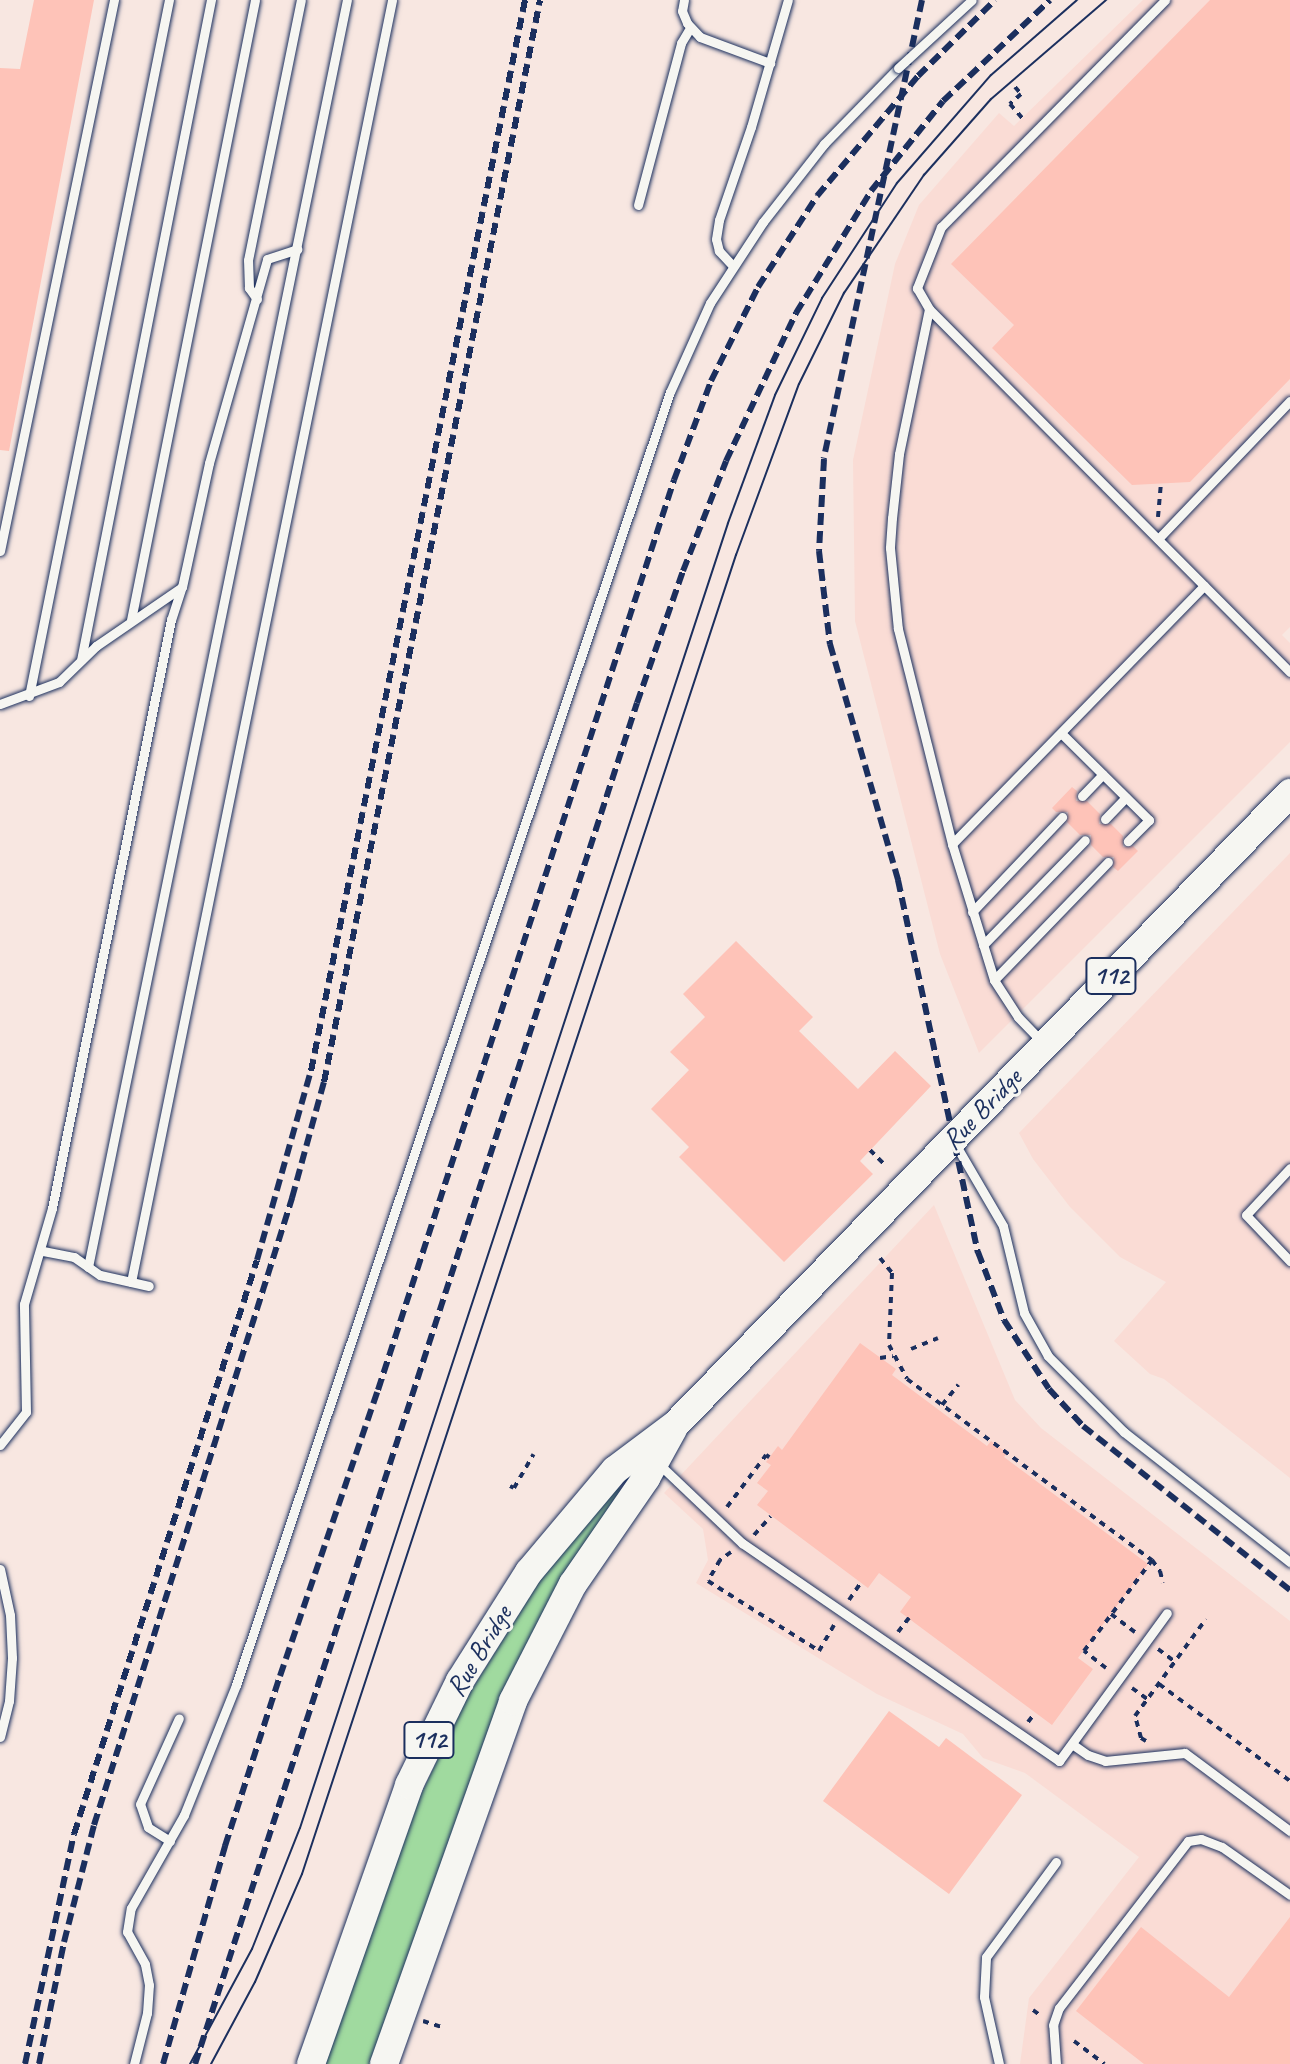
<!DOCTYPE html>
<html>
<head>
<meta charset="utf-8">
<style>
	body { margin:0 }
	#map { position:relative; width:1290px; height:2064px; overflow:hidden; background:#f8e7e1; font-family:Caveat,sans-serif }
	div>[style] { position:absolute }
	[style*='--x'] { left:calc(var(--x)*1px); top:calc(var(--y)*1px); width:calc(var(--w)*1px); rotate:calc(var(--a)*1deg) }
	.built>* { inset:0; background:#fadcd5 }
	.green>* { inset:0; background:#a0da9f }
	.building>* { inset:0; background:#fec3b8 }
	.path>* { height:4px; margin-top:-2px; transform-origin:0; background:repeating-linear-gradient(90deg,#1b2f5e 0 6px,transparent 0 12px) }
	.roads { filter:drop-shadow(0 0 2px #1b2f5e) drop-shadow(0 0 2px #1b2f5e) }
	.lane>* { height:9px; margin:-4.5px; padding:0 4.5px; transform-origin:4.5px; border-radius:4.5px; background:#f6f6f2 }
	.primary>* { height:28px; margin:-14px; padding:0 14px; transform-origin:14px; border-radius:14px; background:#f6f6f2 }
	.tram>* { height:2px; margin:-1px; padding:0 1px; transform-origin:1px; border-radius:1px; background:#1b2f5e }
	.rail>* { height:6px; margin-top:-3px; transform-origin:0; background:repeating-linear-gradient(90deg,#1b2f5e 0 12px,transparent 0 18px) }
	.bridges { filter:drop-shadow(0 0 2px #1b2f5e) drop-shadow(0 0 2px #1b2f5e) }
	.lane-bridge>* { height:9px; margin:-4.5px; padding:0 4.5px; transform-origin:4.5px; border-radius:4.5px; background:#f6f6f2 }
	span { translate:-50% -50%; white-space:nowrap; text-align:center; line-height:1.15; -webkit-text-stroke:6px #f6f6f2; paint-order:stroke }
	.shield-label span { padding:2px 6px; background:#f6f6f2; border:2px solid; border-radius:6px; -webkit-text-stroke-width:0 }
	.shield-label { font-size:26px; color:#1b2f5e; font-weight:700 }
	.street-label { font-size:28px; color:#1b2f5e }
</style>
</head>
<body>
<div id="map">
	<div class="built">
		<div style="clip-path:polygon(1143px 0,1290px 0,1290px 627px,1282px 635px,1290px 643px,1290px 742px,979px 1053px,940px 954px,855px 621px,853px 460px,895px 264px,919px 205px,999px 113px,1014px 126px)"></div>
		<div style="clip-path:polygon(1290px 853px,1290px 1478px,1164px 1379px,1150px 1374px,1114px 1341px,1166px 1282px,1120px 1257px,1070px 1207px,1033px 1159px,1019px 1133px)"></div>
		<div style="clip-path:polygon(934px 1205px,1015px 1400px,1041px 1428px,1290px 1621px,1290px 2064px,1020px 2064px,1029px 1998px,1139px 1857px,1025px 1773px,983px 1758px,963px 1734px,877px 1694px,696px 1583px,708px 1560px,703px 1529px,664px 1493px)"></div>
	</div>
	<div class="green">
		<div style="clip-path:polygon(617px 1486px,621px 1489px,560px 1580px,504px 1690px,370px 2064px,325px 2064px,417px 1803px,466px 1699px,538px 1583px)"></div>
	</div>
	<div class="building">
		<div style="clip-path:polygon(34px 0,94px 0,9px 451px,0 450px,0 68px,20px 69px)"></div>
		<div style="clip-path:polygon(1210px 0,1290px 0,1290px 379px,1190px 482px,1132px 485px,992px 348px,1014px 325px,951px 264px)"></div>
		<div style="clip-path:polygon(1072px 787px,1077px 791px,1076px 801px,1087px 801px,1100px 814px,1099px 824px,1111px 824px,1123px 836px,1123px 847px,1133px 846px,1138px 851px,1118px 871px,1113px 867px,1114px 857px,1103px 857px,1091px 845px,1091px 835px,1080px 835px,1067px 822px,1068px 812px,1056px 812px,1052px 808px)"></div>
		<div style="clip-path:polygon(736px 941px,813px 1017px,799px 1031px,858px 1089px,895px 1051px,931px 1086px,860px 1161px,873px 1174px,784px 1262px,679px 1157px,689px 1147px,651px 1109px,689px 1070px,670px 1052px,705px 1017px,683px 994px)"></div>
		<div style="clip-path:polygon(860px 1343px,896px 1369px,892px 1375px,987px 1446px,991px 1441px,1007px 1453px,1004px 1457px,1148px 1564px,1078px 1658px,1093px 1669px,1052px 1725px,900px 1612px,911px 1597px,879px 1573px,868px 1588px,757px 1505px,768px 1491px,757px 1483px,771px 1465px,766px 1462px,778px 1446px,782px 1450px)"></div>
		<div style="clip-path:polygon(889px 1711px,939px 1747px,946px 1738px,1022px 1795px,949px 1894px,823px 1801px)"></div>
		<div style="clip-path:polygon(1290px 1917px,1290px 2064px,1144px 2064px,1076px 2011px,1141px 1927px,1229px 1997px)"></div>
	</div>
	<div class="path">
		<div style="--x:1015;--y:87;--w:9;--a:49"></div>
		<div style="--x:1021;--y:94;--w:15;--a:138"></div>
		<div style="--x:1010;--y:104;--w:23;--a:49"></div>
		<div style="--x:1158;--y:517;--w:34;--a:-85"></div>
		<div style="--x:870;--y:1150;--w:21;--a:45"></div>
		<div style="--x:880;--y:1258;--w:19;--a:51"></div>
		<div style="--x:892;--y:1273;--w:72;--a:92.4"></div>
		<div style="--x:889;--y:1345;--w:38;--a:62"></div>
		<div style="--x:907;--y:1379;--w:305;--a:36.5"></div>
		<div style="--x:1152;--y:1560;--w:14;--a:54"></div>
		<div style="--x:1160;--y:1571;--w:12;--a:76"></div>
		<div style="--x:911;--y:1349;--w:29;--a:-22"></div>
		<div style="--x:880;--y:1358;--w:13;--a:-9"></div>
		<div style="--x:942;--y:1405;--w:26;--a:-51"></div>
		<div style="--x:510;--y:1486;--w:4;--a:27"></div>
		<div style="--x:514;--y:1488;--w:39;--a:-60"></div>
		<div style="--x:727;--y:1507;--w:65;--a:-53.1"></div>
		<div style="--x:766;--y:1455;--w:4;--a:34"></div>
		<div style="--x:754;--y:1535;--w:25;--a:-48"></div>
		<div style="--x:731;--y:1552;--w:14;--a:144"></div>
		<div style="--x:720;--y:1560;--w:24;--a:120"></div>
		<div style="--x:708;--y:1581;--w:131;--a:32.2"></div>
		<div style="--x:819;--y:1651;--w:30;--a:-60"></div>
		<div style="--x:849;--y:1600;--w:22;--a:-56"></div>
		<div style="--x:1111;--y:1614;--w:30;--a:37"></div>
		<div style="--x:898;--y:1632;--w:18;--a:-52"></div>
		<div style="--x:1158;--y:1649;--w:21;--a:37"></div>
		<div style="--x:1106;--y:1668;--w:28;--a:-142"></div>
		<div style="--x:1084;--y:1651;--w:114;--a:-53.2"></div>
		<div style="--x:1159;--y:1684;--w:163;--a:36.5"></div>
		<div style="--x:1132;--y:1688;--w:19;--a:36"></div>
		<div style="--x:1028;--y:1722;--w:11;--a:-52"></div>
		<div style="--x:1146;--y:1741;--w:6;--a:-149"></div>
		<div style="--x:1141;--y:1738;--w:23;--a:-105"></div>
		<div style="--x:1135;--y:1716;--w:120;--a:-53.8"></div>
		<div style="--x:1033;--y:2010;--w:9;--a:36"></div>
		<div style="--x:423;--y:2021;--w:20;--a:18"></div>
		<div style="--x:1074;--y:2041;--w:38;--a:37"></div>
	</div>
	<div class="roads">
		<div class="lane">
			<div style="--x:684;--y:0;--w:11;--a:100"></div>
			<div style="--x:682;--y:11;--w:13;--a:67"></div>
			<div style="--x:687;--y:23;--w:19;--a:47"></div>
			<div style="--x:700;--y:37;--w:75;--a:20.4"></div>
			<div style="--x:1165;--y:0;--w:319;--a:134.6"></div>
			<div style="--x:941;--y:227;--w:66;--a:111.5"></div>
			<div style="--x:917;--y:288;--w:24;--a:60"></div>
			<div style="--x:929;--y:309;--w:512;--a:45.16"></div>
			<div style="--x:638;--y:205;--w:168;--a:-75.1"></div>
			<div style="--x:681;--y:43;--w:17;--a:-59"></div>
			<div style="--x:733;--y:266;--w:21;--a:-133"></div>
			<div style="--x:719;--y:251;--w:12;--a:-104"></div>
			<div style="--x:716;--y:239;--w:19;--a:-81"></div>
			<div style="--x:719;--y:220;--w:98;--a:-71"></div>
			<div style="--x:751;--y:127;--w:132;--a:-73.8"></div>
			<div style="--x:257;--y:299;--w:14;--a:-126"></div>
			<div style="--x:249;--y:288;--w:28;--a:-92"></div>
			<div style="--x:248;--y:260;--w:265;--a:-78.5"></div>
			<div style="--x:929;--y:309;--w:148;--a:101.7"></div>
			<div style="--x:899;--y:454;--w:64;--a:96.2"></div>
			<div style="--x:892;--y:518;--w:30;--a:94"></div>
			<div style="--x:890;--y:548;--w:81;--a:84.4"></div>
			<div style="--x:898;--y:629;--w:222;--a:75.9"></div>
			<div style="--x:952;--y:844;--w:142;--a:72.8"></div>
			<div style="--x:994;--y:980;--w:44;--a:57"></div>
			<div style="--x:1018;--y:1017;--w:36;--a:46"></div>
			<div style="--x:1158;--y:539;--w:191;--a:-46.3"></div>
			<div style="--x:0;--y:551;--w:563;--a:-78.31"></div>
			<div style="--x:131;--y:620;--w:632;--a:-78.69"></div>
			<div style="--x:81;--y:660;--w:673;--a:-78.86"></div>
			<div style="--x:29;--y:696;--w:710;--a:-78.63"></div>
			<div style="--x:0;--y:704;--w:63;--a:-20.4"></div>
			<div style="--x:59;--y:682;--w:52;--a:-44.2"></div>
			<div style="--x:96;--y:646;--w:104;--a:-34.5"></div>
			<div style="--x:1061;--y:733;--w:124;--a:44.7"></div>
			<div style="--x:1149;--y:820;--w:30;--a:135"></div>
			<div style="--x:1082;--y:796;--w:30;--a:-46"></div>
			<div style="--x:1105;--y:819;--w:30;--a:-46"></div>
			<div style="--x:952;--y:844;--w:361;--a:-45.7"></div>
			<div style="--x:972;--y:912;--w:131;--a:-46.5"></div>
			<div style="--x:983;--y:945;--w:146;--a:-45.8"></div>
			<div style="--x:994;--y:980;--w:164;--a:-46"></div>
			<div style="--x:954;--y:1142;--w:97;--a:59.7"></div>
			<div style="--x:1003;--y:1226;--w:89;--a:76.4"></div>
			<div style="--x:1024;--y:1313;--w:49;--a:60.8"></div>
			<div style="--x:1048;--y:1356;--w:107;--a:45"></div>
			<div style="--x:1124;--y:1432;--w:211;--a:38.1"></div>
			<div style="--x:1290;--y:1168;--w:64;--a:133.1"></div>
			<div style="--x:1246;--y:1215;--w:64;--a:46.3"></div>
			<div style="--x:43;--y:1251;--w:32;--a:11"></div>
			<div style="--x:74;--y:1257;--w:32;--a:35"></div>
			<div style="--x:100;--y:1275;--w:50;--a:12.7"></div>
			<div style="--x:88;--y:1267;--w:1293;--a:-78.45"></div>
			<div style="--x:131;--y:1282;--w:1308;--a:-78.49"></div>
			<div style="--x:0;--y:1445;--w:42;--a:-51.8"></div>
			<div style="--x:26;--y:1412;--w:108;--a:-91.1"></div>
			<div style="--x:24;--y:1304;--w:100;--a:-73.7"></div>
			<div style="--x:52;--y:1208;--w:600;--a:-78.56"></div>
			<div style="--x:171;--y:620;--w:35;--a:-72"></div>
			<div style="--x:182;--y:587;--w:127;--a:-77.7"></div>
			<div style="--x:209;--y:463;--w:212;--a:-74.1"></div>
			<div style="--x:267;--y:259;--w:32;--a:-18"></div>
			<div style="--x:659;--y:1464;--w:115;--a:43.6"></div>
			<div style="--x:742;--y:1543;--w:385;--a:34.5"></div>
			<div style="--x:1059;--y:1761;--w:183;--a:-53.9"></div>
			<div style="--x:0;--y:1569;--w:47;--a:77.7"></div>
			<div style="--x:10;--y:1615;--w:43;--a:87.3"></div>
			<div style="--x:12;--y:1658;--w:43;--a:94"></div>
			<div style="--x:9;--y:1701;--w:37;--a:104"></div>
			<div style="--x:1072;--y:1744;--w:19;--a:35"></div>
			<div style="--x:1088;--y:1755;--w:18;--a:19"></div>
			<div style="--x:1105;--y:1761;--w:80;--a:-5.7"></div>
			<div style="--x:1185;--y:1753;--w:131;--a:36.6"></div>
			<div style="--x:170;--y:1841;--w:26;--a:-148"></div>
			<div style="--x:148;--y:1827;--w:24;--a:-109"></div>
			<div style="--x:140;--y:1804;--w:94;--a:-65.6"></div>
			<div style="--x:134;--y:2064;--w:53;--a:-75.7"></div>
			<div style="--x:147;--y:2013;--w:28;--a:-86"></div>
			<div style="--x:149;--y:1985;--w:21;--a:-101"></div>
			<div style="--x:145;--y:1964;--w:37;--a:-119"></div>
			<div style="--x:127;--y:1932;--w:24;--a:-81"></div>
			<div style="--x:131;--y:1908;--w:107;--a:-60.3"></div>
			<div style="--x:184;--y:1815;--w:140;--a:-68.2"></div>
			<div style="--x:236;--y:1685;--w:1364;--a:-71.45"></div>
			<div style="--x:670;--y:392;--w:98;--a:-65.8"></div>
			<div style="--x:710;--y:303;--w:97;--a:-56.8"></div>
			<div style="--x:763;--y:222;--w:99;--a:-52"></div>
			<div style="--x:824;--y:144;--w:106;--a:-45.8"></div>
			<div style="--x:999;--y:2064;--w:69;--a:-102.6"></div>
			<div style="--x:984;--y:1997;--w:40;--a:-87.1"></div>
			<div style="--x:986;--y:1957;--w:118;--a:-53.6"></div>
			<div style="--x:1056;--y:2064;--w:39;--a:-94"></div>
			<div style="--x:1053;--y:2025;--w:18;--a:-71"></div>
			<div style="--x:1059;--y:2008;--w:211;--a:-52.3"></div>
			<div style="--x:1188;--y:1841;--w:13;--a:-9"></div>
			<div style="--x:1201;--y:1839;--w:22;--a:21"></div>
			<div style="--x:1222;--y:1847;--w:83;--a:35.2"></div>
		</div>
		<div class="primary">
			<div style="--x:311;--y:2064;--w:296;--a:-70.6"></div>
			<div style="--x:409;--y:1785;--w:116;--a:-63.9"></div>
			<div style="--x:460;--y:1681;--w:129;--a:-57.7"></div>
			<div style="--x:529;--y:1572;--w:133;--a:-49.9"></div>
			<div style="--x:615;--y:1470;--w:75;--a:-36.9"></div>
			<div style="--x:675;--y:1425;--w:882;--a:-45.78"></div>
			<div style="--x:384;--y:2064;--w:385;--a:-70.4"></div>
			<div style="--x:513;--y:1701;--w:131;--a:-62.9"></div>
			<div style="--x:573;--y:1584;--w:129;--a:-55.4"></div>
			<div style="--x:646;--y:1478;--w:56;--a:-61.1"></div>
		</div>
	</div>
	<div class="tram">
		<div style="--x:190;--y:2064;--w:131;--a:-61.7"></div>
		<div style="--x:252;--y:1949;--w:130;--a:-68.4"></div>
		<div style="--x:300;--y:1828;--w:1373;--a:-71.84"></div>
		<div style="--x:728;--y:523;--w:136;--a:-69.8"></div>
		<div style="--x:775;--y:395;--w:108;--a:-64.1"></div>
		<div style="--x:822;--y:298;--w:137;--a:-56.9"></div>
		<div style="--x:897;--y:183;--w:143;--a:-49"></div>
		<div style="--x:991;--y:75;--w:114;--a:-41.1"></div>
		<div style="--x:211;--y:2064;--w:93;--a:-61.8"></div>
		<div style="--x:255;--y:1982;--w:118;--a:-66.5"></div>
		<div style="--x:302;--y:1874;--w:1389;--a:-71.79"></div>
		<div style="--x:736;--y:555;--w:182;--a:-69.8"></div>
		<div style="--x:799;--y:384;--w:102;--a:-63.7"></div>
		<div style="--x:844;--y:293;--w:143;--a:-55.9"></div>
		<div style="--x:924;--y:175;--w:101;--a:-48.6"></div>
		<div style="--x:991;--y:99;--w:152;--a:-40.7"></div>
	</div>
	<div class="rail">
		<div style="--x:922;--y:0;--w:469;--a:102.1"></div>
		<div style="--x:824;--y:459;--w:92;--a:93.1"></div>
		<div style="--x:819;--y:551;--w:94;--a:83.3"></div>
		<div style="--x:830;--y:644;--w:246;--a:73.9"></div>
		<div style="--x:898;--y:880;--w:381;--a:77.9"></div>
		<div style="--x:978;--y:1252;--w:73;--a:69.1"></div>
		<div style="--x:1004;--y:1320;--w:82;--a:56.9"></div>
		<div style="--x:1049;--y:1389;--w:50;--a:47.4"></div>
		<div style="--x:1083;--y:1426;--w:264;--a:38.4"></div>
		<div style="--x:25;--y:2064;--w:235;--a:-78"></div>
		<div style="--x:74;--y:1834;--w:602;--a:-72.32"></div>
		<div style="--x:257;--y:1260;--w:197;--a:-74.1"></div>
		<div style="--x:311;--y:1071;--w:1092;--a:-78.7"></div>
		<div style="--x:39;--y:2064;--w:125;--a:-78.4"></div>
		<div style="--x:64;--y:1942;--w:121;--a:-75.6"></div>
		<div style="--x:94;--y:1825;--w:658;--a:-72.47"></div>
		<div style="--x:292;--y:1198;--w:120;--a:-74.6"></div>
		<div style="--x:324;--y:1082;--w:1103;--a:-78.71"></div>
		<div style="--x:163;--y:2064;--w:227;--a:-74.1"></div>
		<div style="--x:225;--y:1846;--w:179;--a:-72.1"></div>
		<div style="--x:280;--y:1676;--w:302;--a:-71.1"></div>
		<div style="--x:378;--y:1390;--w:957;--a:-71.98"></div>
		<div style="--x:674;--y:480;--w:106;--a:-69.5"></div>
		<div style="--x:711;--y:381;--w:105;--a:-63.4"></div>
		<div style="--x:758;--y:287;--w:108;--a:-57"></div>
		<div style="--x:817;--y:196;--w:157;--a:-49.9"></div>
		<div style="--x:918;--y:76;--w:108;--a:-44.6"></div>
		<div style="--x:195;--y:2064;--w:1431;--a:-72.01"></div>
		<div style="--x:637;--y:703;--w:140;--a:-70.8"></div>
		<div style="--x:683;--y:571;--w:118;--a:-68.6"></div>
		<div style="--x:726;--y:461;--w:164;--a:-64.7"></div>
		<div style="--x:796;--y:313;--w:143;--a:-58.4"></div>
		<div style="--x:871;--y:191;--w:115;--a:-51.3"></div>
		<div style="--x:943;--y:101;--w:147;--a:-43.3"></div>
	</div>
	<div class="bridges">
		<div class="lane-bridge">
			<div style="--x:898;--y:68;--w:100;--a:-42.6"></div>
		</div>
	</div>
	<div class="shield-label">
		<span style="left:1111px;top:976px">112</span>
		<span style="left:429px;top:1740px">112</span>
	</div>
	<div class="street-label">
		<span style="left:982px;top:1109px;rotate:-46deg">Rue Bridge</span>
		<span style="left:479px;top:1651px;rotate:-59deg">Rue Bridge</span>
	</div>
</div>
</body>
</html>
